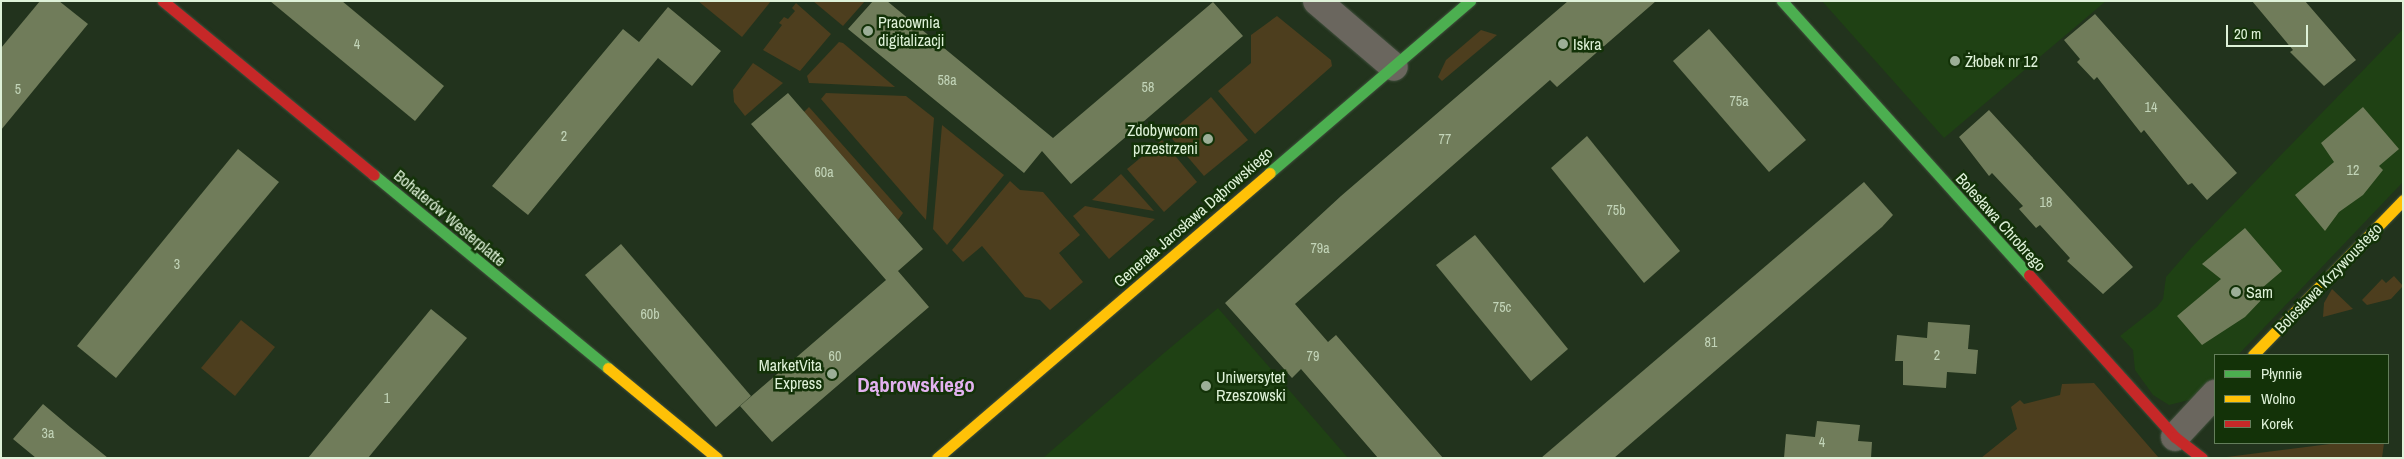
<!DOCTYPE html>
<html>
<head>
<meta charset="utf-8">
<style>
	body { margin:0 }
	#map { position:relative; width:2404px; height:459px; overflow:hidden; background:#22331d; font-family:"Archivo Narrow",sans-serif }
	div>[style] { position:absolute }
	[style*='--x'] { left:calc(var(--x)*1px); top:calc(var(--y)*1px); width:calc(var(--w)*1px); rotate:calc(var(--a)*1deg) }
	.built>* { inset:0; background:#1f4114 }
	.green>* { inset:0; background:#4d3e1e }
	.building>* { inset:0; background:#707c5a }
	.roads { filter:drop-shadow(0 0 1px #41503d) drop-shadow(0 0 1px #41503d) }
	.street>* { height:28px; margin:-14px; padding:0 14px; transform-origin:14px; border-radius:14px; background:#6a665e }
	.fast>* { height:11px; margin:-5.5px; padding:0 5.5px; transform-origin:5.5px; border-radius:5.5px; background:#4caf50 }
	.slow>* { height:11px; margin:-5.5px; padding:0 5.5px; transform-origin:5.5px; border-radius:5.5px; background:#ffc107 }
	.jam>* { height:11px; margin:-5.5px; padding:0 5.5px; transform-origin:5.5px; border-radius:5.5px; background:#c62828 }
	.dots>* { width:14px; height:14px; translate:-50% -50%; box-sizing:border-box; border:2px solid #133208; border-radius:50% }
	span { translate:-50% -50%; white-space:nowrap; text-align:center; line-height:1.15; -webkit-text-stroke:5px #133208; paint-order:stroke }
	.number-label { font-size:14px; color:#c2d4b8 }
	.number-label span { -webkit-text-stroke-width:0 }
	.poi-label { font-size:16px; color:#def1d8 }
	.left { translate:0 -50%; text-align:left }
	.right { translate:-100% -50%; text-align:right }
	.street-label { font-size:16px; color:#def1d8 }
	.district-label { font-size:21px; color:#e3b2f0; font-weight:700 }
	.frame { position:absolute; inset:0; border:2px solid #def1d8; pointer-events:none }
	.legend { position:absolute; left:2214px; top:354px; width:175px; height:90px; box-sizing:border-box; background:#133208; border:1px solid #647e5b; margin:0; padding:6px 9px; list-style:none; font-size:15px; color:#def1d8 }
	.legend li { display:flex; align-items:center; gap:10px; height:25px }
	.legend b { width:25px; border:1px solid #647e5b }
	.scale { position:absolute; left:2226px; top:25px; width:82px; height:22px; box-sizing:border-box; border:2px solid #def1d8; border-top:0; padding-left:6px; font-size:15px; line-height:18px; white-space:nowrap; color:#def1d8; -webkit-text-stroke:4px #133208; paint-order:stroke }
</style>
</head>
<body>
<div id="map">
	<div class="built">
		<div style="clip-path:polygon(1822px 1px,2106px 1px,1944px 138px)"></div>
		<div style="clip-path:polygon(2403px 29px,2403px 182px,2238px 355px,2215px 355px,2215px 379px,2197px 398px,2169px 405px,2153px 395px,2135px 370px,2133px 350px,2120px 336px,2157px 307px,2163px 299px,2166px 277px,2192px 247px)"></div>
		<div style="clip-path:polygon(1218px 308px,1348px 458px,1043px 458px,1164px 353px)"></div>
	</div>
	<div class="green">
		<div style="clip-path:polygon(698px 1px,771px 1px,742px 37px)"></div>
		<div style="clip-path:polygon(813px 1px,865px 1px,843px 26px)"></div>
		<div style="clip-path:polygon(796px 3px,831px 34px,800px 71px,763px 50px,782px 25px,779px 23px,784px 17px,788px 19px,795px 11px,792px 8px)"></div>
		<div style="clip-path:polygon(1277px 16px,1331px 60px,1332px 66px,1255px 134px,1218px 91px,1251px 63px,1251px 35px)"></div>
		<div style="clip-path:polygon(1481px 30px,1497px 35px,1442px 81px,1438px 77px,1446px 60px)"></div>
		<div style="clip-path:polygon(839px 42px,843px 43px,895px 87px,809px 83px,807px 76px)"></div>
		<div style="clip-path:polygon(753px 63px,783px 83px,745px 116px,734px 102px,733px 90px)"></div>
		<div style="clip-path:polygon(826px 93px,906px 96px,934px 118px,926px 220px,821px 99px)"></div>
		<div style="clip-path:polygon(1211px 97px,1248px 140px,1204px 176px,1168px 134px)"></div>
		<div style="clip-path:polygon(809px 107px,903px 213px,898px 220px,804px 112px)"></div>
		<div style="clip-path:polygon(942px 125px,1004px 175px,947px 245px,933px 229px)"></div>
		<div style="clip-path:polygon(1162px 140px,1197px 182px,1164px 212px,1127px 169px)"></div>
		<div style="clip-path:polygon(1121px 174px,1154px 211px,1092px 200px)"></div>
		<div style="clip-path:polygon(1010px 181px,1020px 190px,1043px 192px,1080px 235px,1059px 253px,1083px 282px,1050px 310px,1040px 300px,1025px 297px,982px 246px,963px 262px,952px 250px)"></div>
		<div style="clip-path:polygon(1085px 206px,1155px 219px,1109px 259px,1073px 216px)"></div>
		<div style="clip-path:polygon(2394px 276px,2403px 286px,2391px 299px,2367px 305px,2362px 300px,2382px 279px,2386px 283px)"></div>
		<div style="clip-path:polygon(2332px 289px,2353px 309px,2323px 317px,2324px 303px)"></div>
		<div style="clip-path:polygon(241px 320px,275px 347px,235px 396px,201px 368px)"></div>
		<div style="clip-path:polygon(2094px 383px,2159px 458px,1981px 458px,2017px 429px,2011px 407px,2020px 400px,2024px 404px,2060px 395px,2062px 384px)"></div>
		<div style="clip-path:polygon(2338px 443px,2384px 443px,2382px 458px,2219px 458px)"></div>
	</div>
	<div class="building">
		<div style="clip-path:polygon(40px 1px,59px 1px,88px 24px,1px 130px,1px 48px)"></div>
		<div style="clip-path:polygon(270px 1px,342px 1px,444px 86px,415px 121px)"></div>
		<div style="clip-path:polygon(873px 1px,887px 1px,1053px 138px,1213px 2px,1243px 36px,1071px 184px,1042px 151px,1024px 173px,848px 29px)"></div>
		<div style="clip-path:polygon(1568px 1px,1656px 1px,1557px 87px,1550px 80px,1295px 304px,1328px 342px,1336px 335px,1443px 458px,1378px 458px,1301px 369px,1292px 378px,1225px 303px,1341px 196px)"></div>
		<div style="clip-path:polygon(2252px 1px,2305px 1px,2356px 60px,2324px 86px,2290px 52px,2293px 50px)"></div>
		<div style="clip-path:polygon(668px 7px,721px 51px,692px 86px,658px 58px,528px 215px,492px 186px,623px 29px,639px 42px)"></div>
		<div style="clip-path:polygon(2095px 14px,2237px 173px,2207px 200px,2192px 183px,2188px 185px,2144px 130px,2141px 133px,2097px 77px,2094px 80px,2077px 62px,2080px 59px,2064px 40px)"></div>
		<div style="clip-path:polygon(1709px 29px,1806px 140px,1769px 172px,1673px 61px)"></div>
		<div style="clip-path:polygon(788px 93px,923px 249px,898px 271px,929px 307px,772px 442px,740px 406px,886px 280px,751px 124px)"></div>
		<div style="clip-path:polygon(2363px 107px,2399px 149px,2379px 166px,2383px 170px,2363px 195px,2339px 212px,2325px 231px,2295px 195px,2334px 162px,2321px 143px)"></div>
		<div style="clip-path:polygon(1989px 110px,2133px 267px,2103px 294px,2067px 261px,2070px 258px,2040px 225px,2036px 228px,2019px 209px,2023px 206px,1992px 173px,1989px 176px,1959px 137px)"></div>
		<div style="clip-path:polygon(1587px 136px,1680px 251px,1644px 283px,1551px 168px)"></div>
		<div style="clip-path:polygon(238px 149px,279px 182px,116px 378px,77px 346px)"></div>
		<div style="clip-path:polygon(1864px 182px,1893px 215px,1882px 227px,1614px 458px,1541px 458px)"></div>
		<div style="clip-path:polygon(2245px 228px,2282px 271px,2262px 288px,2267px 294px,2245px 317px,2202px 345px,2177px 316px,2221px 279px,2202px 264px)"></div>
		<div style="clip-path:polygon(1475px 235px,1568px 349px,1531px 381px,1436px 265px)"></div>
		<div style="clip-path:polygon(621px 244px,751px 396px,716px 427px,585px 275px)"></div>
		<div style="clip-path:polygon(431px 309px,467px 338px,368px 458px,308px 458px)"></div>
		<div style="clip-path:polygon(1928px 322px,1970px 325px,1968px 349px,1978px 350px,1976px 374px,1947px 372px,1946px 388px,1903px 385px,1903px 361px,1895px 361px,1897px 335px,1927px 338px)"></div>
		<div style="clip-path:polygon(43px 404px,70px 427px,108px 458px,36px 458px,13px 439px)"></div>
		<div style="clip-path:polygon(1817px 421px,1860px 425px,1858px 441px,1872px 442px,1871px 458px,1784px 458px,1786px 434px,1815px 437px)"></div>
	</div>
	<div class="roads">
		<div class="street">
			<div style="--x:1317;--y:1;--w:101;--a:40.6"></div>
			<div style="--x:2175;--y:437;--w:59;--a:-47.1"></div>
		</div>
		<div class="fast">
			<div style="--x:1782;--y:1;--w:369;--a:48"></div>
			<div style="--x:1269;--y:173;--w:265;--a:-40.6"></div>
			<div style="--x:374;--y:175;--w:303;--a:39.5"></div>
		</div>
		<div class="slow">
			<div style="--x:2253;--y:355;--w:216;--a:-45.9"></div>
			<div style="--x:608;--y:368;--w:141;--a:39.5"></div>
			<div style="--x:937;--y:458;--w:438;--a:-40.6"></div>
		</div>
		<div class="jam">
			<div style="--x:163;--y:1;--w:273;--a:39.5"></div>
			<div style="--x:2029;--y:275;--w:218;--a:48"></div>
			<div style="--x:2175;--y:437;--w:34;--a:38"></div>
		</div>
	</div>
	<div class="dots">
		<div style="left:868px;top:31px;background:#9cae97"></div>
		<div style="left:1563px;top:44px;background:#9cae97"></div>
		<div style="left:1955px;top:61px;background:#9cae97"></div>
		<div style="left:1208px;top:139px;background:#9cae97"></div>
		<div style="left:2236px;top:292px;background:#9cae97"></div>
		<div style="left:832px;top:374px;background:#9cae97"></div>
		<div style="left:1206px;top:386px;background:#9cae97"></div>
	</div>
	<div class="number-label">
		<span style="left:357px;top:44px">4</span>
		<span style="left:947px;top:80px">58a</span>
		<span style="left:1148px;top:87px">58</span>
		<span style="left:18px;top:89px">5</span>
		<span style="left:1739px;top:101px">75a</span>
		<span style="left:2151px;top:107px">14</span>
		<span style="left:564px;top:136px">2</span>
		<span style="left:1445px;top:139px">77</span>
		<span style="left:2353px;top:170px">12</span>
		<span style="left:824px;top:172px">60a</span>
		<span style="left:2046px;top:202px">18</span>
		<span style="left:1616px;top:210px">75b</span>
		<span style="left:1320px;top:248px">79a</span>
		<span style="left:177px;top:264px">3</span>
		<span style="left:1502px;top:307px">75c</span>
		<span style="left:650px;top:314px">60b</span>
		<span style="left:1711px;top:342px">81</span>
		<span style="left:1937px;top:355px">2</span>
		<span style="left:835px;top:356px">60</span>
		<span style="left:1313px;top:356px">79</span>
		<span style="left:387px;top:398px">1</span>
		<span style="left:48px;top:433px">3a</span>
		<span style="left:1822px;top:442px">4</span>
	</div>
	<div class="poi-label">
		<span class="left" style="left:878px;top:31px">Pracownia<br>digitalizacji</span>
		<span class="left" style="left:1573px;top:44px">Iskra</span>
		<span class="left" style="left:1965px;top:61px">Żłobek nr 12</span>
		<span class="right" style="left:1198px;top:139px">Zdobywcom<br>przestrzeni</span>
		<span class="left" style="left:2246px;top:292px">Sam</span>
		<span class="right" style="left:822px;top:374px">MarketVita<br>Express</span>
		<span class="left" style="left:1216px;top:386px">Uniwersytet<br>Rzeszowski</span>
	</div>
	<div class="street-label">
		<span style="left:1193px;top:217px;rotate:-41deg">Generała Jarosława Dąbrowskiego</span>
		<span style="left:450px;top:218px;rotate:40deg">Bohaterów Westerplatte</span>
		<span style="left:2001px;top:222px;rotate:48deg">Bolesława Chrobrego</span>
		<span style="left:2328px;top:278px;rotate:-46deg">Bolesława Krzywoustego</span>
	</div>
	<div class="district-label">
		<span style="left:916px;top:385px">Dąbrowskiego</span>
	</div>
	<div class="frame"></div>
	<ul class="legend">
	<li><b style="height:6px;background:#4caf50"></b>Płynnie</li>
	<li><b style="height:6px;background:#ffc107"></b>Wolno</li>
	<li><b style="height:6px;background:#c62828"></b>Korek</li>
	</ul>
	<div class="scale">20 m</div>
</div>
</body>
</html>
